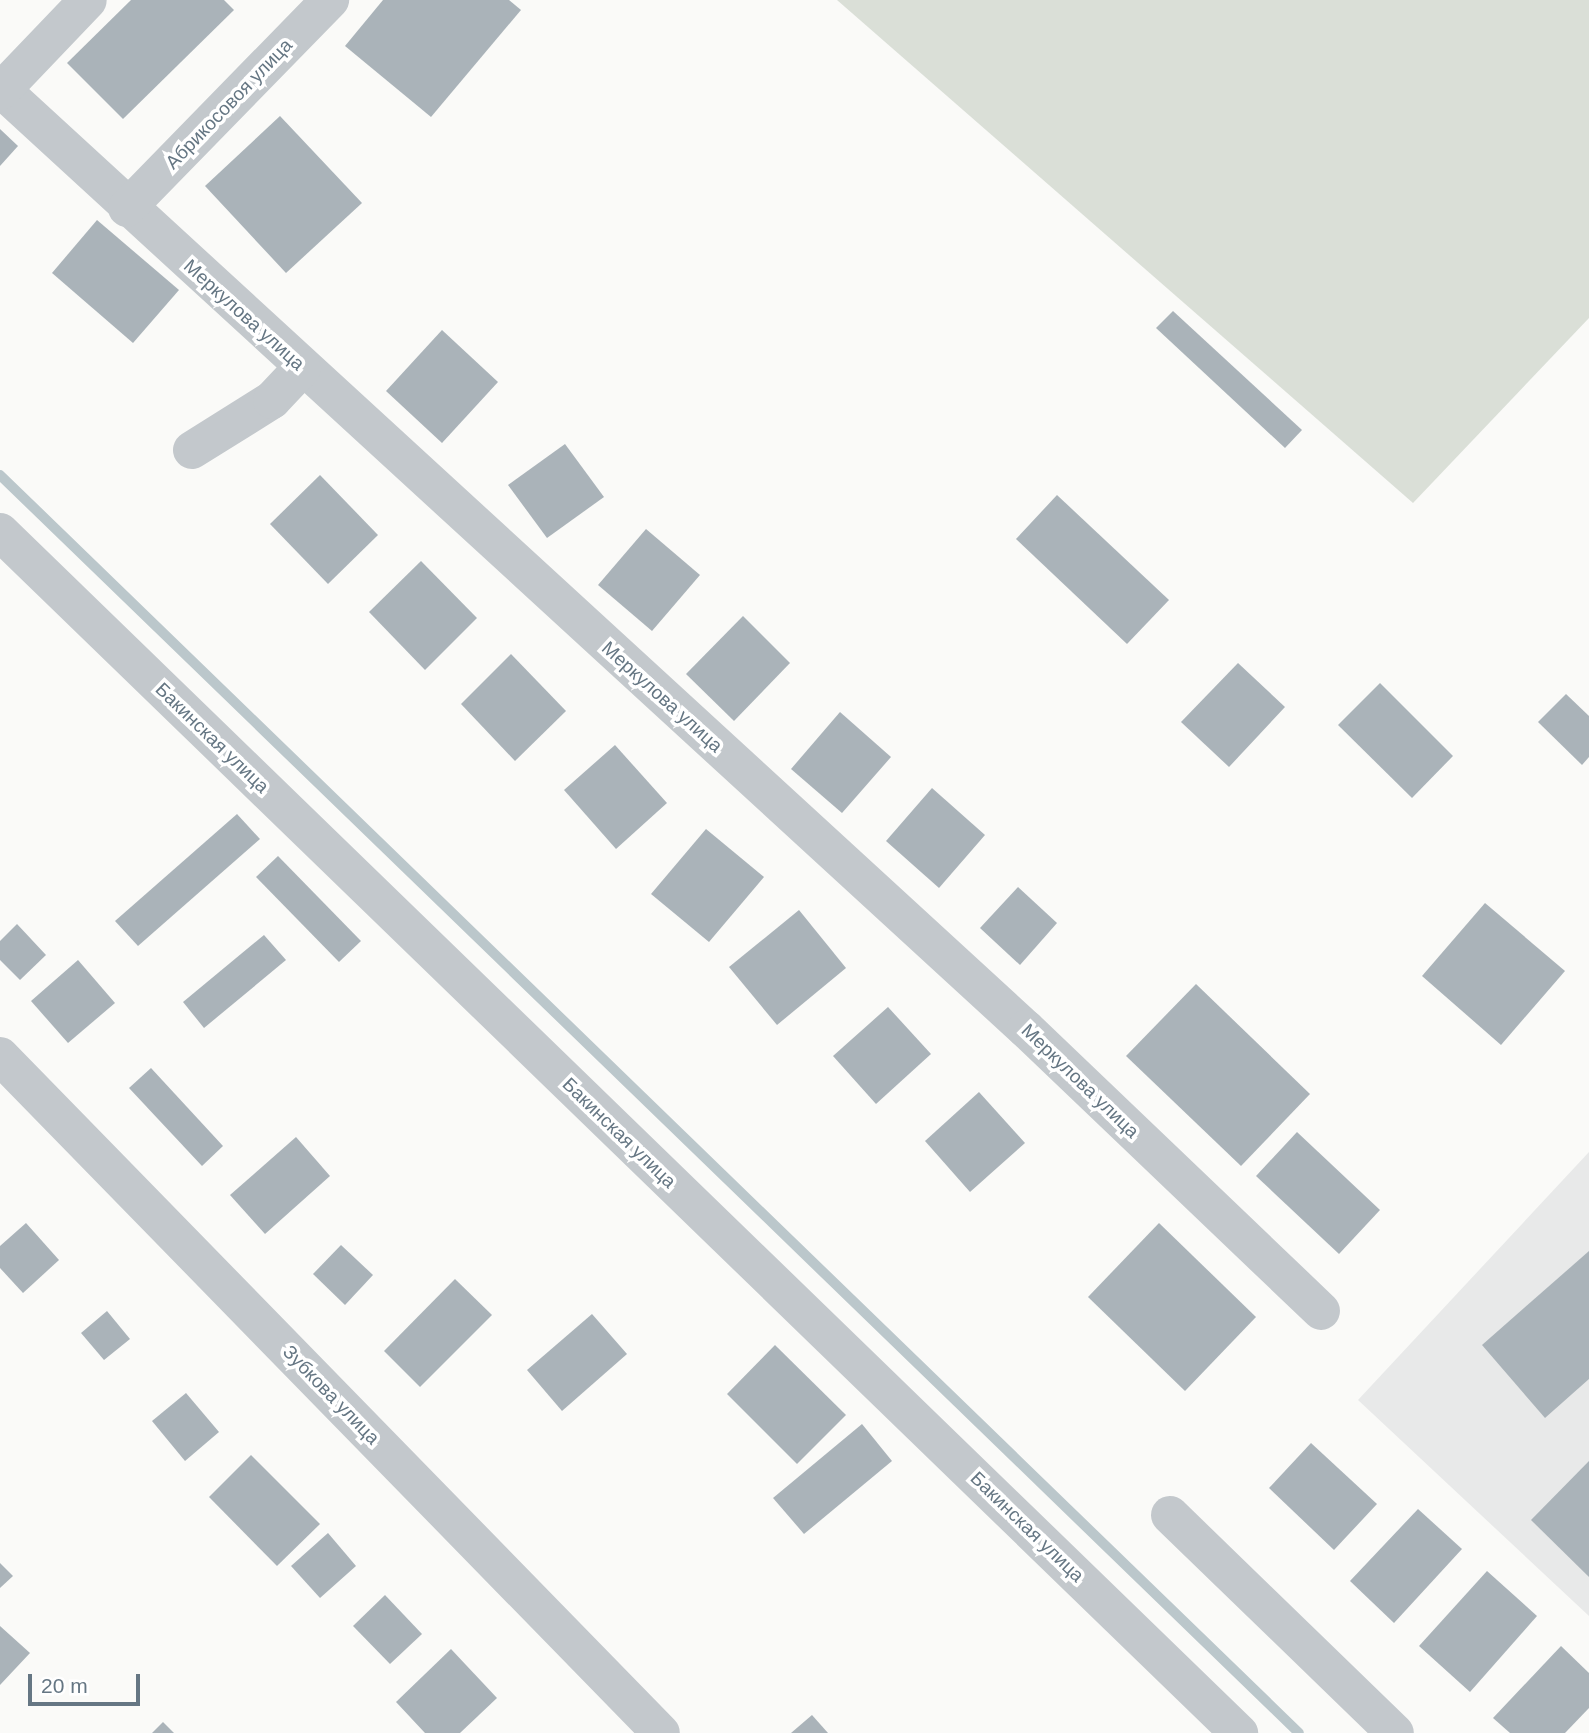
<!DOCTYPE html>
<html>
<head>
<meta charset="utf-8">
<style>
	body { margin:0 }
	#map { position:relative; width:1589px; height:1733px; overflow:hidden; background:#fafaf8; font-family:Helvetica,sans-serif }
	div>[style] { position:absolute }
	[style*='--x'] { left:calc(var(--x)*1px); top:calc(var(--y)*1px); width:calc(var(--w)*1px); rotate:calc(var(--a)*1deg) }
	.built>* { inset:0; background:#e8e9e9 }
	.green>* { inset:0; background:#dadfd7 }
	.stream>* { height:10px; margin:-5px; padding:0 5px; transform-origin:5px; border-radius:5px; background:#bbc7cb }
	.building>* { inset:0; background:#aab3b9 }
	.minor>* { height:38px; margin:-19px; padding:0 19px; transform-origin:19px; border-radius:19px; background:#c3c8cc }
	span { translate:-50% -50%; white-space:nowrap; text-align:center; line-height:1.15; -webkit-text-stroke:7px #fff; paint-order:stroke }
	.street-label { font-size:19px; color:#657683 }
	.scale { position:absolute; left:28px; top:1674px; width:112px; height:32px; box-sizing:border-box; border:4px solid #657683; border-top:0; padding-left:9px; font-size:21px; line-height:24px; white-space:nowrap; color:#657683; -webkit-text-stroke:5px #fff; paint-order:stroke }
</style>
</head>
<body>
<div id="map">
	<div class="built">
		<div style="clip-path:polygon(1589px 1152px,1589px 1616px,1358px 1400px)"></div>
	</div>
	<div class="green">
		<div style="clip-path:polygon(837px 0,1589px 0,1589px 318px,1413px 503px)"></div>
	</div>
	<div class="stream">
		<div style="--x:0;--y:475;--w:1808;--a:44.08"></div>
	</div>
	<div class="building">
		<div style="clip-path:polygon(131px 0,224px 0,234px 10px,123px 119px,67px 63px)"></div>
		<div style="clip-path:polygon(383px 0,509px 0,521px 10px,431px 117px,345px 46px)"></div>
		<div style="clip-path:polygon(280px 116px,362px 203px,286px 273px,205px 186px)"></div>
		<div style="clip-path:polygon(0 129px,18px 146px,0 166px)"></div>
		<div style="clip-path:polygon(97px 220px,179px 290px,133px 343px,52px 273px)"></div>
		<div style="clip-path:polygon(1173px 311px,1302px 430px,1285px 448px,1156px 328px)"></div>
		<div style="clip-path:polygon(442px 330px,498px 382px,442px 443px,386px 391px)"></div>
		<div style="clip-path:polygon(565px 444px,604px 497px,547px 538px,508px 485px)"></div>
		<div style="clip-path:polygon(320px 475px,378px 535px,328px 584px,270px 524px)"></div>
		<div style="clip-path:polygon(1057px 495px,1169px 600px,1127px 644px,1016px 539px)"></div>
		<div style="clip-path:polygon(646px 529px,700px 575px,652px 631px,598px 585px)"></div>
		<div style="clip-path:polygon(421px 561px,477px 618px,425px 670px,369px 612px)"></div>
		<div style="clip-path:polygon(743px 616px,790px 663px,734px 721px,686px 674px)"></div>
		<div style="clip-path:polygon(511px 654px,566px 711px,515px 761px,461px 704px)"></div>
		<div style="clip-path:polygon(1238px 663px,1285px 707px,1229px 767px,1181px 722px)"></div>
		<div style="clip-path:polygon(1380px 683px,1453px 756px,1412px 798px,1338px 725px)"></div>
		<div style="clip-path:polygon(1566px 694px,1589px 716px,1589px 757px,1582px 765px,1538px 722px)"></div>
		<div style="clip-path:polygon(840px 712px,891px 757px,842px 813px,791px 769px)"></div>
		<div style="clip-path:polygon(615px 745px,667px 803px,616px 849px,564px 790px)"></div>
		<div style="clip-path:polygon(932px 788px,985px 835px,939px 888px,886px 841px)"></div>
		<div style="clip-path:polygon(237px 814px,260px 839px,138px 946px,115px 921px)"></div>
		<div style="clip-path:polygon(706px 829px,764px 877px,709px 942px,651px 894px)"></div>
		<div style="clip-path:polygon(278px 856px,361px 941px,339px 962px,256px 877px)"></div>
		<div style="clip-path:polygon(1018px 887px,1057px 923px,1020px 965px,980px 928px)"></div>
		<div style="clip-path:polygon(1485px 903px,1565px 971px,1501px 1045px,1422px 976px)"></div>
		<div style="clip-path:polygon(799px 910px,846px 968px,777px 1025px,729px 967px)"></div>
		<div style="clip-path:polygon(17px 924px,46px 955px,20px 980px,0 960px,0 941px)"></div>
		<div style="clip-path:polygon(264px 935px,286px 960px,204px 1028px,183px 1002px)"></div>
		<div style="clip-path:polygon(78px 960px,115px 1003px,68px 1043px,31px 1001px)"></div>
		<div style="clip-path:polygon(1196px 984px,1310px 1094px,1241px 1166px,1126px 1056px)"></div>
		<div style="clip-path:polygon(888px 1007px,931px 1054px,876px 1104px,833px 1056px)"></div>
		<div style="clip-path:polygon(151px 1068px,223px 1146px,202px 1166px,129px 1088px)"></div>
		<div style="clip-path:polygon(979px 1092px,1025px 1143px,970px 1192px,925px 1141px)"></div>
		<div style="clip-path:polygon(1297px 1132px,1380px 1210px,1339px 1254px,1256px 1176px)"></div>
		<div style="clip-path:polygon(296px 1137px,330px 1176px,265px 1234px,230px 1195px)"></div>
		<div style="clip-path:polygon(26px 1223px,59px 1260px,23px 1293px,0 1268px,0 1246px)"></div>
		<div style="clip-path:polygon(1159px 1223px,1256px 1317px,1185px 1391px,1088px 1297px)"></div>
		<div style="clip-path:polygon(341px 1245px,373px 1275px,345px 1305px,313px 1274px)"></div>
		<div style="clip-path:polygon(1589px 1251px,1589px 1379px,1545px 1418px,1482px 1345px)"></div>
		<div style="clip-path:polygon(455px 1279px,492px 1315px,420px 1387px,384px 1351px)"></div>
		<div style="clip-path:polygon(107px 1311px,130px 1339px,104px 1360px,81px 1333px)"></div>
		<div style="clip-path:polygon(592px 1314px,627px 1354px,562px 1411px,527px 1370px)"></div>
		<div style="clip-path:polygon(775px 1345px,846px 1415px,797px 1464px,727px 1394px)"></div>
		<div style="clip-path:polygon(186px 1393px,219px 1432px,185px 1461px,152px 1421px)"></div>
		<div style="clip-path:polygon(862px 1424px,892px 1461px,804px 1534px,773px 1498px)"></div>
		<div style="clip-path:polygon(1311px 1443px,1377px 1504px,1334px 1550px,1269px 1488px)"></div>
		<div style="clip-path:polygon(251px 1455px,320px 1524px,277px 1566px,209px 1497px)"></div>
		<div style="clip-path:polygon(1589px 1461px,1589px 1577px,1531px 1520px)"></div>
		<div style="clip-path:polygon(1418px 1509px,1462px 1549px,1394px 1623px,1350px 1581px)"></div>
		<div style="clip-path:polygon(328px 1533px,356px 1566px,320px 1598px,291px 1566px)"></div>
		<div style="clip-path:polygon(0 1563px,13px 1576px,0 1588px)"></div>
		<div style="clip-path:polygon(1487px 1571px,1537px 1616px,1470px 1692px,1419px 1646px)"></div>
		<div style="clip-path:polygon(385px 1595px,422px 1634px,390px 1664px,353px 1626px)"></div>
		<div style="clip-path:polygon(0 1626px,30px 1653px,0 1685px)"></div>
		<div style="clip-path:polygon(1561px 1646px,1589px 1673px,1589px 1708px,1565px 1733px,1510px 1733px,1493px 1718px)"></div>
		<div style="clip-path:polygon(451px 1649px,497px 1698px,460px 1733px,425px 1733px,396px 1702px)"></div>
		<div style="clip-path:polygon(812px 1715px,828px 1733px,791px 1733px)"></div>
		<div style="clip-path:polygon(163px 1722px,174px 1733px,152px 1733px)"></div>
	</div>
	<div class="minor">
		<div style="--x:0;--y:88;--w:1392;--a:42.53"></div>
		<div style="--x:1026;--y:1029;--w:408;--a:43.7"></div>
		<div style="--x:2;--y:90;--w:124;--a:-46.3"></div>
		<div style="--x:127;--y:208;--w:291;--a:-45.7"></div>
		<div style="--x:192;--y:450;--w:94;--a:-32"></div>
		<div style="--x:272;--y:400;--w:44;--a:-46.8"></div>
		<div style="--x:0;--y:532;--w:1726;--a:44.11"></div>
		<div style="--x:0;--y:1056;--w:946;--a:45.69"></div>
		<div style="--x:1170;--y:1515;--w:313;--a:44.1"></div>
	</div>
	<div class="street-label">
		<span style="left:229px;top:104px;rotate:-46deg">Абрикосовоя улица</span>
		<span style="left:244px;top:315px;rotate:42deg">Меркулова улица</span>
		<span style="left:662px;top:697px;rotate:42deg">Меркулова улица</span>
		<span style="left:212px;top:738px;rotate:44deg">Бакинская улица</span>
		<span style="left:1080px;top:1081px;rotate:44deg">Меркулова улица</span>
		<span style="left:619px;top:1133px;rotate:44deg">Бакинская улица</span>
		<span style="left:331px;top:1395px;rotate:46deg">Зубкова улица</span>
		<span style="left:1027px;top:1527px;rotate:44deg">Бакинская улица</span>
	</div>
	<div class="scale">20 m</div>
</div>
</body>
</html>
